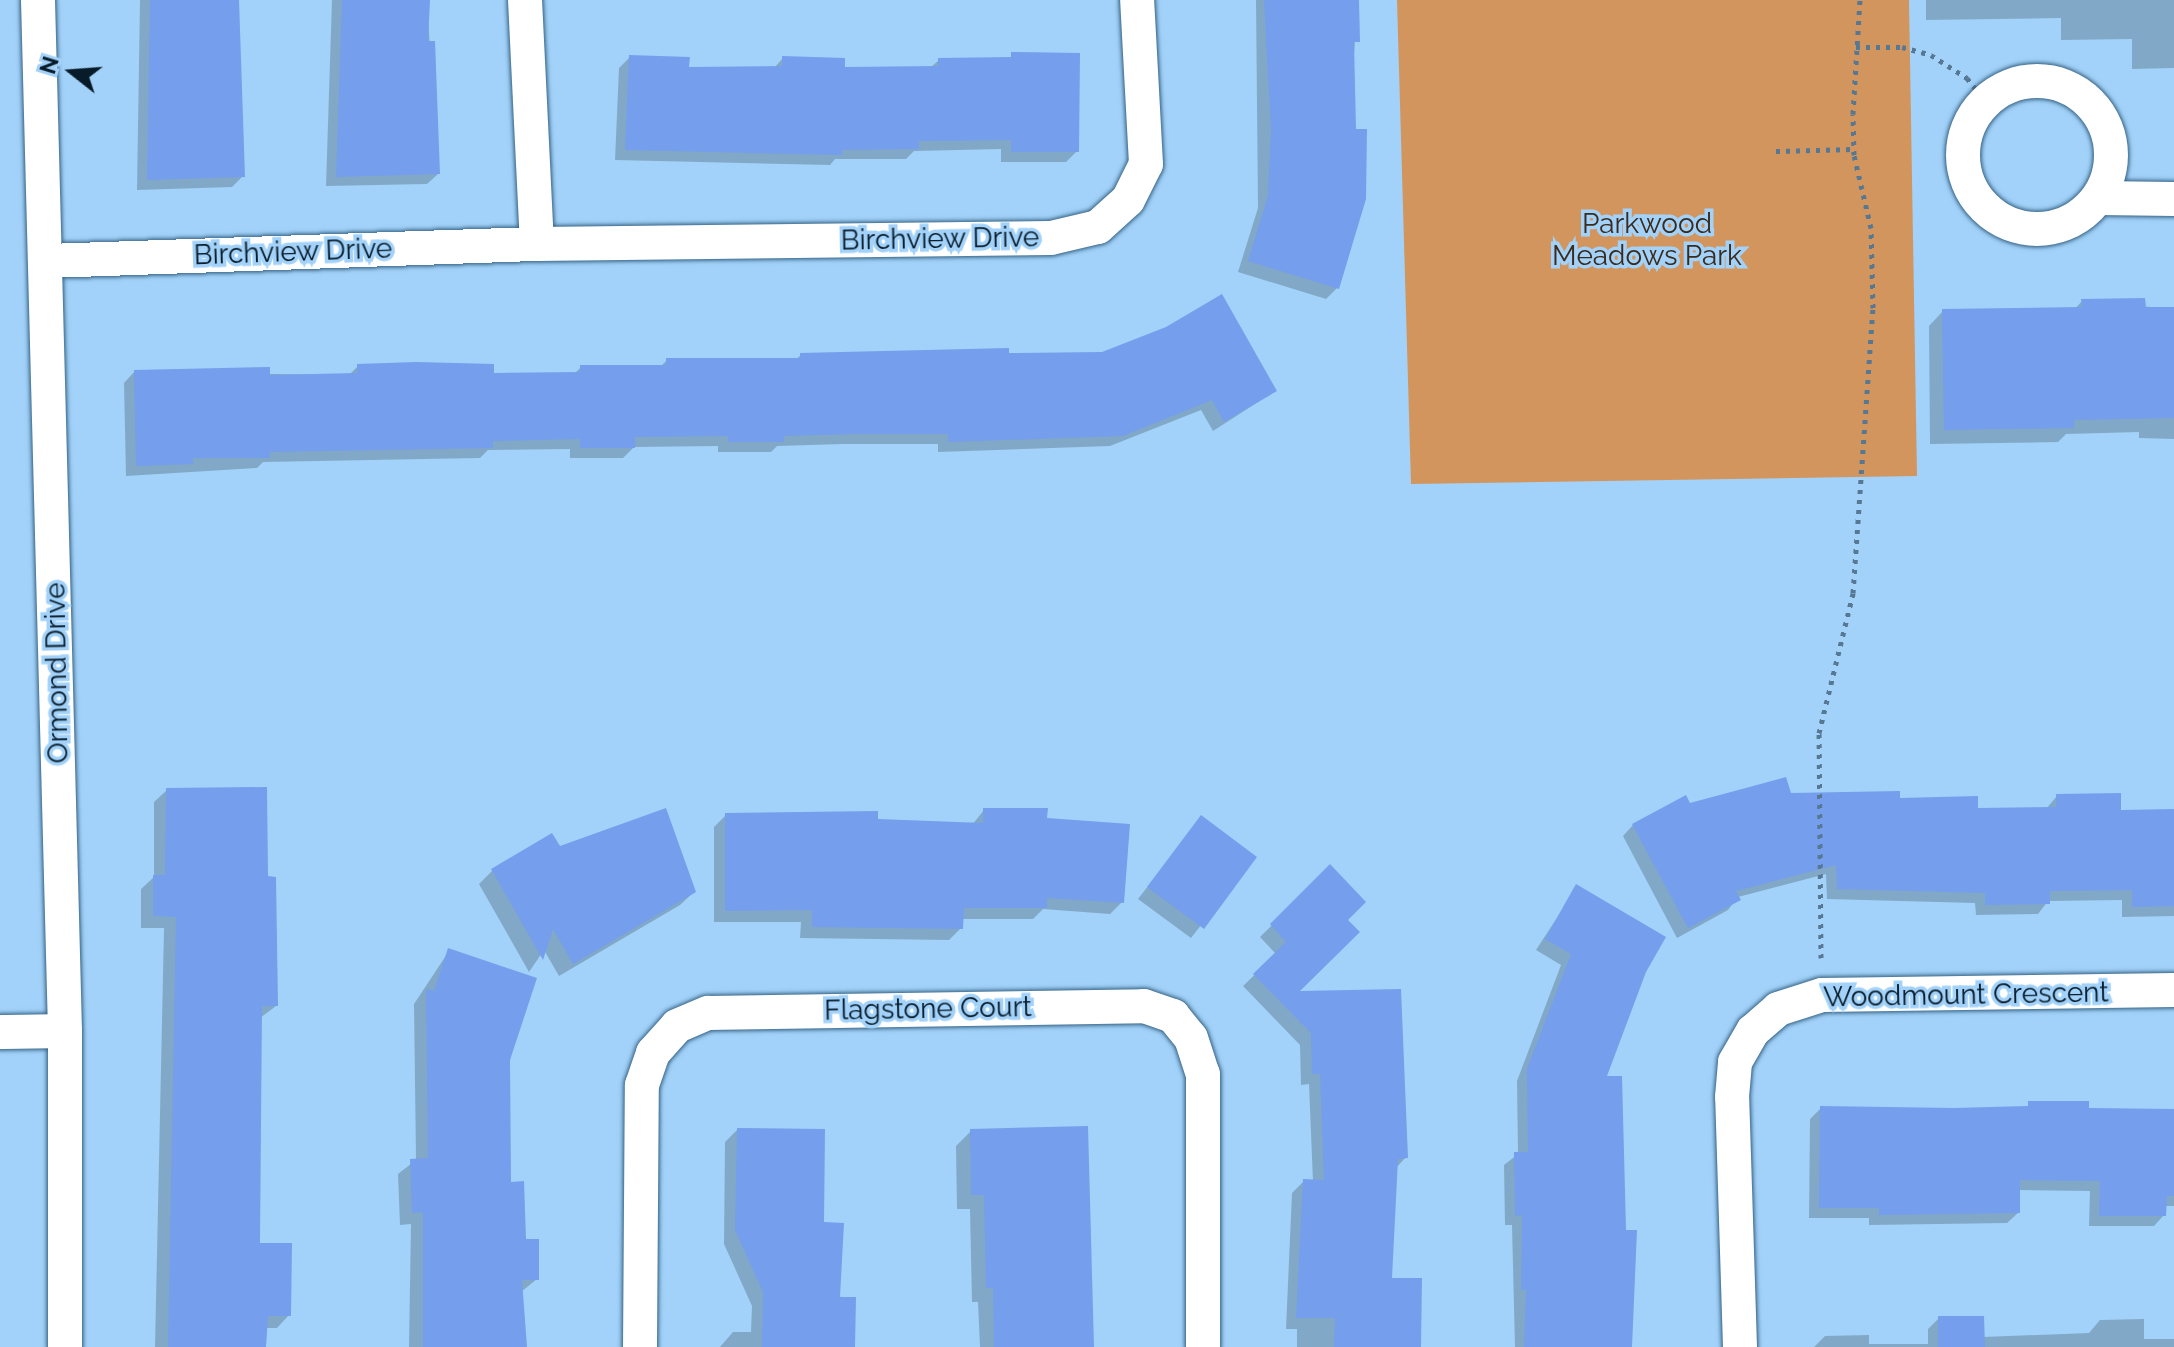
<!DOCTYPE html>
<html>
<head>
<meta charset="utf-8">
<style>
	body { margin:0 }
	#map { position:relative; width:2174px; height:1347px; overflow:hidden; background:#a2d2f9; font-family:Raleway,sans-serif }
	div>[style] { position:absolute }
	[style*='--x'] { left:calc(var(--x)*1px); top:calc(var(--y)*1px); width:calc(var(--w)*1px); rotate:calc(var(--a)*1deg) }
	.green>* { inset:0; background:#d2955d }
	.shadow>* { inset:0; background:#0003 }
	.building>* { inset:0; background:#759eed }
	.path>* { height:5px; margin-top:-2.5px; transform-origin:0; background:repeating-linear-gradient(90deg,#577893 0 4px,transparent 0 10px) }
	.roads { filter:drop-shadow(0 0 2px #366385) drop-shadow(0 0 2px #366385) }
	.street>* { height:34px; margin:-17px; padding:0 17px; transform-origin:17px; border-radius:17px; background:#fff }
	.street>.ring { margin:-17px; padding:0; box-sizing:content-box; background:none; border:34px solid #fff; border-radius:50% }
	span { translate:-50% -50%; white-space:nowrap; text-align:center; line-height:1.15; -webkit-text-stroke:7px #a2d2f9; paint-order:stroke }
	.park-label { font-size:28px; color:#3c2a1a }
	.street-label { font-size:28px; color:#081b29 }
	.north { position:absolute; left:32px; top:32px; width:80px; height:80px; -webkit-text-stroke:6px #a2d2f9; paint-order:stroke; rotate:287deg; font-size:22px; font-weight:700; line-height:32px; text-align:center; color:#081b29 }
	.north::after { content:''; display:block; margin:auto; width:28px; height:36px; background:#081b29; clip-path:polygon(50% 0,100% 100%,50% 72%,0 100%) }
</style>
</head>
<body>
<div id="map">
	<div class="green">
		<div style="clip-path:polygon(1397px 0,1909px 0,1917px 476px,1411px 484px)"></div>
	</div>
	<div class="shadow">
		<div style="clip-path:polygon(140px 0,238px 0,243px 176px,232px 187px,137px 190px)"></div>
		<div style="clip-path:polygon(332px 0,427px 0,438px 174px,427px 184px,326px 186px)"></div>
		<div style="clip-path:polygon(1256px 0,1358px 0,1337px 288px,1326px 299px,1238px 272px,1258px 208px)"></div>
		<div style="clip-path:polygon(1926px 0,2174px 0,2174px 68px,2132px 69px,2132px 39px,2061px 40px,2061px 18px,1926px 20px)"></div>
		<div style="clip-path:polygon(630px 57px,687px 69px,774px 68px,783px 58px,843px 69px,930px 68px,939px 60px,1077px 151px,1066px 162px,1001px 162px,1001px 149px,914px 151px,906px 159px,835px 159px,830px 165px,615px 160px,619px 68px)"></div>
		<div style="clip-path:polygon(2082px 301px,2174px 309px,2174px 439px,2139px 438px,2139px 432px,2066px 434px,2058px 442px,1930px 444px,1929px 326px,1943px 311px,2074px 310px)"></div>
		<div style="clip-path:polygon(801px 355px,1007px 355px,1275px 391px,1213px 431px,1201px 410px,1110px 446px,938px 452px,938px 444px,843px 444px,777px 446px,771px 452px,718px 452px,718px 446px,634px 447px,623px 458px,570px 458px,570px 449px,488px 450px,480px 458px,263px 462px,257px 468px,126px 476px,124px 383px,134px 372px,349px 375px,358px 366px,492px 375px,574px 374px,581px 367px,660px 367px,667px 360px,795px 360px)"></div>
		<div style="clip-path:polygon(167px 790px,266px 878px,276px 1006px,260px 1018px,258px 1245px,289px 1315px,277px 1328px,265px 1328px,264px 1347px,155px 1347px,164px 928px,141px 928px,141px 889px,154px 877px,154px 802px)"></div>
		<div style="clip-path:polygon(1789px 795px,1898px 800px,1976px 810px,2046px 809px,2057px 796px,2119px 812px,2174px 810px,2174px 916px,2122px 917px,2122px 900px,2048px 901px,2038px 914px,1976px 915px,1975px 903px,1827px 899px,1826px 874px,1738px 897px,1728px 910px,1677px 938px,1623px 836px,1633px 825px,1689px 805px)"></div>
		<div style="clip-path:polygon(984px 810px,1045px 819px,1122px 902px,1110px 914px,1043px 909px,1033px 919px,962px 919px,961px 928px,949px 940px,800px 938px,801px 922px,714px 922px,714px 827px,726px 815px,972px 825px)"></div>
		<div style="clip-path:polygon(1201px 818px,1254px 857px,1191px 938px,1138px 899px)"></div>
		<div style="clip-path:polygon(559px 848px,694px 892px,680px 905px,559px 976px,544px 950px,529px 972px,479px 884px,492px 871px)"></div>
		<div style="clip-path:polygon(1330px 867px,1345px 920px,1295px 993px,1406px 1157px,1396px 1168px,1389px 1280px,1419px 1347px,1297px 1347px,1297px 1329px,1286px 1329px,1292px 1193px,1304px 1181px,1313px 1182px,1309px 1084px,1301px 1085px,1300px 1045px,1243px 986px,1276px 954px,1260px 937px)"></div>
		<div style="clip-path:polygon(1577px 887px,1644px 971px,1604px 1078px,1624px 1232px,1631px 1347px,1515px 1347px,1512px 1225px,1505px 1225px,1504px 1165px,1518px 1154px,1517px 1081px,1561px 965px,1536px 950px)"></div>
		<div style="clip-path:polygon(449px 951px,508px 1060px,509px 1184px,537px 1279px,521px 1292px,525px 1347px,409px 1347px,411px 1224px,400px 1225px,398px 1174px,416px 1160px,414px 1004px)"></div>
		<div style="clip-path:polygon(1821px 1108px,2174px 1110px,2174px 1206px,2165px 1206px,2164px 1215px,2154px 1226px,2089px 1226px,2090px 1191px,2018px 1190px,2018px 1213px,2007px 1223px,1869px 1225px,1869px 1218px,1809px 1218px,1810px 1119px)"></div>
		<div style="clip-path:polygon(737px 1130px,822px 1224px,853px 1347px,720px 1347px,733px 1332px,751px 1332px,752px 1306px,724px 1244px,725px 1142px)"></div>
		<div style="clip-path:polygon(971px 1131px,1090px 1347px,980px 1347px,978px 1302px,972px 1302px,970px 1209px,957px 1209px,956px 1146px)"></div>
		<div style="clip-path:polygon(1939px 1318px,1983px 1337px,2089px 1333px,2100px 1320px,2144px 1319px,2144px 1339px,2174px 1339px,2174px 1347px,1814px 1347px,1825px 1336px,1869px 1335px,1869px 1344px,1928px 1344px,1928px 1329px)"></div>
	</div>
	<div class="building">
		<div style="clip-path:polygon(150px 0,239px 0,245px 177px,147px 180px)"></div>
		<div style="clip-path:polygon(342px 0,430px 0,428px 41px,435px 41px,440px 174px,336px 177px)"></div>
		<div style="clip-path:polygon(1264px 0,1359px 0,1360px 42px,1354px 42px,1356px 129px,1367px 129px,1366px 199px,1339px 289px,1248px 261px,1268px 196px,1271px 129px)"></div>
		<div style="clip-path:polygon(1011px 52px,1080px 53px,1079px 152px,1011px 152px,1011px 140px,919px 141px,919px 149px,842px 150px,842px 155px,625px 150px,629px 55px,690px 57px,689px 67px,782px 66px,782px 56px,845px 58px,845px 67px,938px 66px,938px 58px,1011px 57px)"></div>
		<div style="clip-path:polygon(1222px 294px,1277px 391px,1224px 422px,1212px 400px,1123px 436px,948px 442px,948px 434px,855px 434px,784px 436px,784px 442px,728px 442px,728px 436px,635px 437px,635px 448px,580px 448px,580px 439px,493px 441px,493px 448px,270px 452px,270px 458px,193px 458px,193px 464px,136px 466px,134px 370px,270px 367px,270px 375px,357px 373px,357px 364px,416px 362px,494px 364px,494px 373px,580px 372px,580px 365px,666px 365px,666px 358px,800px 358px,800px 353px,1009px 348px,1009px 353px,1102px 352px,1166px 327px)"></div>
		<div style="clip-path:polygon(2145px 298px,2146px 307px,2174px 307px,2174px 418px,2074px 420px,2074px 428px,1944px 430px,1942px 309px,2082px 307px,2081px 299px)"></div>
		<div style="clip-path:polygon(1786px 777px,1791px 793px,1900px 791px,1900px 798px,1978px 796px,1978px 808px,2056px 807px,2056px 794px,2121px 793px,2121px 810px,2174px 809px,2174px 906px,2132px 907px,2132px 890px,2050px 891px,2050px 904px,1985px 905px,1985px 893px,1837px 889px,1836px 865px,1736px 891px,1741px 900px,1688px 928px,1632px 824px,1686px 795px,1690px 803px)"></div>
		<div style="clip-path:polygon(267px 787px,268px 876px,276px 877px,278px 1006px,262px 1006px,260px 1243px,292px 1243px,291px 1316px,268px 1316px,266px 1347px,168px 1347px,176px 917px,153px 916px,153px 875px,165px 875px,166px 788px)"></div>
		<div style="clip-path:polygon(666px 808px,696px 892px,573px 964px,553px 929px,543px 960px,491px 869px,552px 833px,560px 846px)"></div>
		<div style="clip-path:polygon(983px 808px,1048px 808px,1047px 818px,1130px 824px,1124px 903px,1047px 898px,1047px 908px,964px 908px,963px 929px,812px 927px,812px 910px,725px 911px,725px 813px,878px 811px,878px 819px,983px 823px)"></div>
		<div style="clip-path:polygon(1201px 815px,1257px 857px,1204px 929px,1147px 887px)"></div>
		<div style="clip-path:polygon(1330px 864px,1366px 902px,1348px 920px,1360px 932px,1300px 991px,1401px 989px,1408px 1158px,1398px 1159px,1392px 1278px,1422px 1278px,1421px 1347px,1334px 1347px,1335px 1318px,1296px 1318px,1303px 1179px,1324px 1180px,1320px 1074px,1312px 1074px,1311px 1033px,1253px 974px,1286px 942px,1270px 924px)"></div>
		<div style="clip-path:polygon(1576px 884px,1666px 937px,1646px 972px,1607px 1076px,1622px 1076px,1626px 1230px,1637px 1230px,1632px 1347px,1524px 1347px,1526px 1290px,1521px 1290px,1522px 1215px,1515px 1216px,1514px 1152px,1528px 1152px,1527px 1069px,1571px 954px,1545px 939px)"></div>
		<div style="clip-path:polygon(448px 948px,537px 978px,510px 1060px,511px 1182px,524px 1181px,526px 1239px,539px 1239px,539px 1280px,522px 1280px,527px 1347px,423px 1347px,423px 1212px,412px 1213px,410px 1159px,428px 1158px,426px 989px,434px 991px)"></div>
		<div style="clip-path:polygon(2028px 1101px,2089px 1101px,2089px 1108px,2174px 1109px,2174px 1196px,2167px 1196px,2166px 1216px,2099px 1216px,2100px 1181px,2020px 1180px,2020px 1213px,1879px 1215px,1879px 1208px,1819px 1208px,1820px 1106px,1954px 1108px,2028px 1106px)"></div>
		<div style="clip-path:polygon(1088px 1126px,1094px 1347px,994px 1347px,993px 1288px,986px 1288px,984px 1195px,971px 1195px,970px 1129px)"></div>
		<div style="clip-path:polygon(737px 1128px,825px 1129px,824px 1222px,844px 1223px,840px 1297px,856px 1297px,855px 1347px,762px 1347px,763px 1292px,735px 1230px)"></div>
		<div style="clip-path:polygon(1938px 1316px,1984px 1316px,1985px 1347px,1938px 1347px)"></div>
	</div>
	<div class="path">
		<div style="--x:1856;--y:47;--w:46;--a:0"></div>
		<div style="--x:1902;--y:47;--w:30;--a:15"></div>
		<div style="--x:1931;--y:55;--w:43;--a:32.6"></div>
		<div style="--x:1967;--y:78;--w:29;--a:52"></div>
		<div style="--x:1776;--y:151;--w:78;--a:-1.5"></div>
		<div style="--x:1821;--y:958;--w:225;--a:-90.5"></div>
		<div style="--x:1819;--y:733;--w:144;--a:-76.3"></div>
		<div style="--x:1853;--y:593;--w:286;--a:-86"></div>
		<div style="--x:1873;--y:308;--w:80;--a:-91.4"></div>
		<div style="--x:1871;--y:228;--w:75;--a:-103.1"></div>
		<div style="--x:1854;--y:155;--w:41;--a:-91.4"></div>
		<div style="--x:1853;--y:114;--w:114;--a:-86.5"></div>
	</div>
	<div class="roads">
		<div class="street">
			<div style="--x:38;--y:0;--w:1031;--a:88.5"></div>
			<div style="--x:65;--y:1031;--w:316;--a:90"></div>
			<div style="--x:525;--y:0;--w:244;--a:87.2"></div>
			<div class="ring" style="left:1963px;top:81px;width:114px;height:114px"></div>
			<div style="--x:2098;--y:198;--w:76;--a:0.8"></div>
			<div style="--x:48;--y:261;--w:489;--a:-2"></div>
			<div style="--x:537;--y:244;--w:514;--a:-0.67"></div>
			<div style="--x:1051;--y:238;--w:48;--a:-13.2"></div>
			<div style="--x:1098;--y:227;--w:40;--a:-42"></div>
			<div style="--x:1128;--y:200;--w:40;--a:-63.4"></div>
			<div style="--x:1146;--y:164;--w:164;--a:-93.1"></div>
			<div style="--x:0;--y:1032;--w:65;--a:-0.9"></div>
			<div style="--x:640;--y:1347;--w:262;--a:-89.6"></div>
			<div style="--x:642;--y:1085;--w:34;--a:-71"></div>
			<div style="--x:653;--y:1053;--w:36;--a:-48"></div>
			<div style="--x:677;--y:1026;--w:34;--a:-23"></div>
			<div style="--x:708;--y:1013;--w:436;--a:-0.9"></div>
			<div style="--x:1144;--y:1006;--w:31;--a:19"></div>
			<div style="--x:1173;--y:1016;--w:28;--a:51"></div>
			<div style="--x:1191;--y:1038;--w:38;--a:72"></div>
			<div style="--x:1203;--y:1074;--w:273;--a:90"></div>
			<div style="--x:1740;--y:1347;--w:250;--a:-91.8"></div>
			<div style="--x:1732;--y:1097;--w:35;--a:-85"></div>
			<div style="--x:1735;--y:1062;--w:36;--a:-60"></div>
			<div style="--x:1753;--y:1031;--w:33;--a:-41"></div>
			<div style="--x:1778;--y:1009;--w:46;--a:-17.7"></div>
			<div style="--x:1822;--y:995;--w:352;--a:-0.8"></div>
		</div>
	</div>
	<div class="park-label">
		<span style="left:1647px;top:240px">Parkwood<br>Meadows Park</span>
	</div>
	<div class="street-label">
		<span style="left:940px;top:239px;rotate:-1deg">Birchview Drive</span>
		<span style="left:293px;top:252px;rotate:-2deg">Birchview Drive</span>
		<span style="left:57px;top:673px;rotate:-91deg">Ormond Drive</span>
		<span style="left:1966px;top:995px;rotate:-1deg">Woodmount Crescent</span>
		<span style="left:928px;top:1009px;rotate:-1deg">Flagstone Court</span>
	</div>
	<div class="north">N</div>
</div>
</body>
</html>
